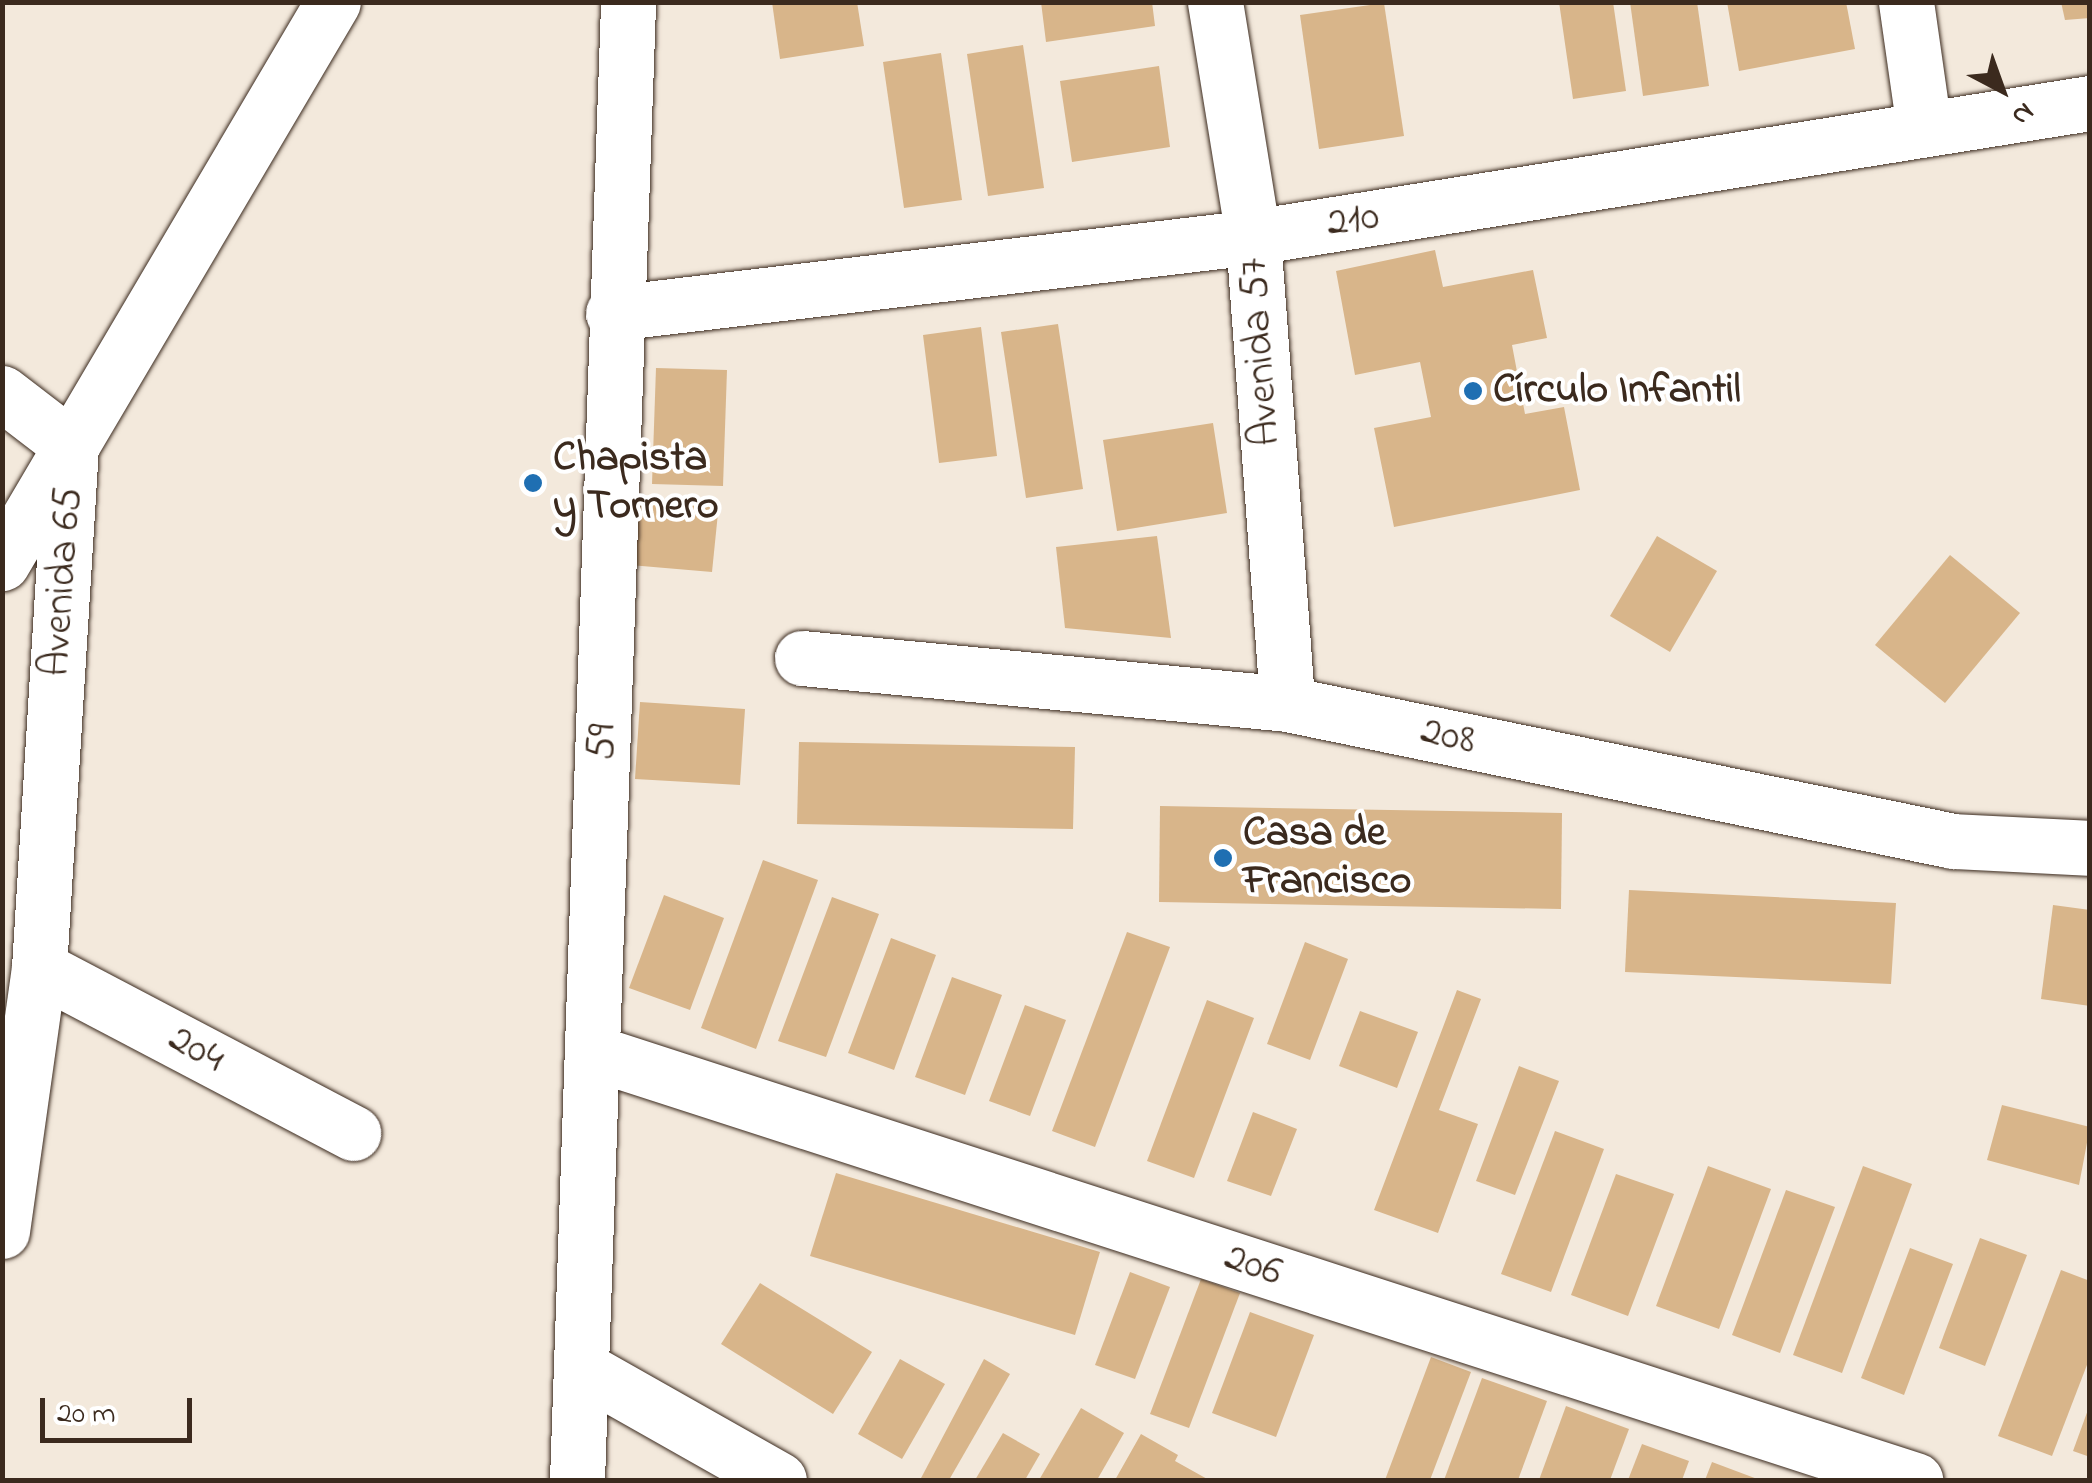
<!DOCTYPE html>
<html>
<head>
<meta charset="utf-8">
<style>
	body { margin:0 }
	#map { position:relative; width:2092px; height:1483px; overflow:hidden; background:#f3e9dc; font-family:"Indie Flower",sans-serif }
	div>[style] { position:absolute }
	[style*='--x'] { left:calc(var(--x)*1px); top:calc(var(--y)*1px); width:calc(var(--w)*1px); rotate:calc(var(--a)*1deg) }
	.building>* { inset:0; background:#d8b58a }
	.roads { filter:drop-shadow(0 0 2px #3b2a1e) drop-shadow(0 0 2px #3b2a1e) }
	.minor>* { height:55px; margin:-27.5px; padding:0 27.5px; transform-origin:27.5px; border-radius:27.5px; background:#fff }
	.dots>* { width:28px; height:28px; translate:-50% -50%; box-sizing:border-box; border:5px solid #fff; border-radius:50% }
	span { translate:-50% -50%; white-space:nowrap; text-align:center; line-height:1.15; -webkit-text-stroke:8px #fff; paint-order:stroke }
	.street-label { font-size:42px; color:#3b2a1e }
	.poi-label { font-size:42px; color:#3b2a1e; font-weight:700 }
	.left { translate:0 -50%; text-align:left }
	.frame { position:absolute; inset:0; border:5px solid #3b2a1e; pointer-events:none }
	.north { position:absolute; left:1952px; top:40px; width:100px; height:100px; -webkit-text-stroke:8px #fff; paint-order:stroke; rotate:139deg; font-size:28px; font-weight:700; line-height:40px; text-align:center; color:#3b2a1e }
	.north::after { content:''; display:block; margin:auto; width:35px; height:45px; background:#3b2a1e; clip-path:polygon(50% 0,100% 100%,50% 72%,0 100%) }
	.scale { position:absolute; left:40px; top:1398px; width:152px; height:45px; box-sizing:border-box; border:5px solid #3b2a1e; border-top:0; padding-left:12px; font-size:30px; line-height:35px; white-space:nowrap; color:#3b2a1e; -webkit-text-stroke:8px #fff; paint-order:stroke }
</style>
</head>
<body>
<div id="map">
	<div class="building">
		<div style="clip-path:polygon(772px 2px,857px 2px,864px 46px,780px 59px)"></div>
		<div style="clip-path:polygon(1041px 2px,1152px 2px,1155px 26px,1046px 42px)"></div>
		<div style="clip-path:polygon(1559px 2px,1613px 2px,1626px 91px,1573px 99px)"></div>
		<div style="clip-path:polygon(1630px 2px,1697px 2px,1709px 86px,1643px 96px)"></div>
		<div style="clip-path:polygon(1727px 2px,1846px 2px,1855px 49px,1739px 71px)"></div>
		<div style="clip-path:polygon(2061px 2px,2090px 2px,2090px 18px,2065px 20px)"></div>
		<div style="clip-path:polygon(1384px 3px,1404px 136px,1319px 149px,1300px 15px)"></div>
		<div style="clip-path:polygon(1023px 45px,1044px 188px,988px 196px,967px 54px)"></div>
		<div style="clip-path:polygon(941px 53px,962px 200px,904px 208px,883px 62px)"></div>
		<div style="clip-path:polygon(1159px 66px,1170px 147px,1072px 162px,1060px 81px)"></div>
		<div style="clip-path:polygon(1435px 250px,1443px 287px,1533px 270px,1547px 338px,1512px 345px,1525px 414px,1564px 407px,1580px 490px,1394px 527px,1374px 428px,1431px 417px,1420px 362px,1355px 375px,1336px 271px)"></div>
		<div style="clip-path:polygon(1058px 324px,1083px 489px,1026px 498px,1001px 332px)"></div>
		<div style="clip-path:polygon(981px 327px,997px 456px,939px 463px,923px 335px)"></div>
		<div style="clip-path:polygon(656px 368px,727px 370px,723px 486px,652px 484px)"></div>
		<div style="clip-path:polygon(1213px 423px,1227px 513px,1117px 531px,1103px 440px)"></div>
		<div style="clip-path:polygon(636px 497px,719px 503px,712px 572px,630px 565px)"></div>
		<div style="clip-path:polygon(1157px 536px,1171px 638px,1065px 628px,1056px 547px)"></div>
		<div style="clip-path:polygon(1657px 536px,1717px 571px,1670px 652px,1610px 616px)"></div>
		<div style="clip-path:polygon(1950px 555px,2020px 613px,1945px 703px,1875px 645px)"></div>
		<div style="clip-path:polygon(640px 702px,745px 709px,740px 785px,635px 779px)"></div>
		<div style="clip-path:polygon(799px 742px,1075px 747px,1073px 829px,797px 824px)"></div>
		<div style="clip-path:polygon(1160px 806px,1562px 813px,1561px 909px,1159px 902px)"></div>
		<div style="clip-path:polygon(763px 860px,818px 880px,756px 1049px,701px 1028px)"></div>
		<div style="clip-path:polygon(1629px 890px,1896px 903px,1891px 984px,1625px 972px)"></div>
		<div style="clip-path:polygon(664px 895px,724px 918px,690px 1010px,629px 988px)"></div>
		<div style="clip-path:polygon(832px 897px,879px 914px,826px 1057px,778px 1041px)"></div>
		<div style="clip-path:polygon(2053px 905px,2090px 910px,2090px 1006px,2041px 999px)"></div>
		<div style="clip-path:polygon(1127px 932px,1170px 947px,1095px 1147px,1052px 1131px)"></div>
		<div style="clip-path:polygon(891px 938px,936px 955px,894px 1070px,848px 1053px)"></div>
		<div style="clip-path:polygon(1305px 942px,1348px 959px,1310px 1060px,1267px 1044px)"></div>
		<div style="clip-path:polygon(952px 977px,1002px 995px,965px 1095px,915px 1077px)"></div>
		<div style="clip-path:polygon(1457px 990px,1481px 999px,1439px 1110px,1478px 1124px,1438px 1233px,1374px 1210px)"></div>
		<div style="clip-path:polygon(1207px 1000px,1254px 1018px,1194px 1178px,1147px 1161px)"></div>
		<div style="clip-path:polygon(1025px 1005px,1066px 1020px,1030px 1116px,989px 1101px)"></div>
		<div style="clip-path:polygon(1360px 1011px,1418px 1032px,1397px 1088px,1339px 1066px)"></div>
		<div style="clip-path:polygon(1519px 1066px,1559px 1081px,1515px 1195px,1476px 1181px)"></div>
		<div style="clip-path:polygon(2002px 1105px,2090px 1127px,2079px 1185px,1987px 1160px)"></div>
		<div style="clip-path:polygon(1253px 1112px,1297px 1129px,1271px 1196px,1227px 1181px)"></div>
		<div style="clip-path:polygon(1555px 1131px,1604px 1149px,1551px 1292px,1501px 1274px)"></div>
		<div style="clip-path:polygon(1708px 1166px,1771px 1189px,1719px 1329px,1656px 1306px)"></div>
		<div style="clip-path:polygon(1863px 1166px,1912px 1184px,1842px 1373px,1793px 1355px)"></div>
		<div style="clip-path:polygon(836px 1173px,1100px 1252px,1075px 1335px,810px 1256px)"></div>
		<div style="clip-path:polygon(1616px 1174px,1674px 1194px,1628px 1316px,1571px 1295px)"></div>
		<div style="clip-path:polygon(1786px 1190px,1835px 1207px,1780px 1353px,1732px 1335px)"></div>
		<div style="clip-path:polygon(1980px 1238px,2027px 1255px,1985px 1366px,1939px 1348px)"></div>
		<div style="clip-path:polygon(1910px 1248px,1953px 1264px,1904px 1395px,1861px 1378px)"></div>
		<div style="clip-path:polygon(2061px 1270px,2090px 1281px,2090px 1357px,2052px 1456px,1998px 1436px)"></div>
		<div style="clip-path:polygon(1130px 1272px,1170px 1287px,1135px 1379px,1095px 1365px)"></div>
		<div style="clip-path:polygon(1201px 1279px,1240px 1293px,1189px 1428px,1150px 1414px)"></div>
		<div style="clip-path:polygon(760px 1283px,872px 1352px,833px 1414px,721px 1344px)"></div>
		<div style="clip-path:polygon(1250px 1312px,1314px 1335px,1276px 1437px,1212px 1413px)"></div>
		<div style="clip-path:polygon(1431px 1357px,1471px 1372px,1430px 1480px,1385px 1480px)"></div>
		<div style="clip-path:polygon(900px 1359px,945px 1384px,902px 1459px,858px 1434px)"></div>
		<div style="clip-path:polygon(984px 1359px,1010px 1374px,949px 1480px,920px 1480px)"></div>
		<div style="clip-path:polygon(1482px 1378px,1547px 1401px,1518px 1480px,1444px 1480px)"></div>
		<div style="clip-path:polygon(1566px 1406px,1629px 1429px,1610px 1480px,1539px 1480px)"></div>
		<div style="clip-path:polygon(2089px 1407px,2090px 1407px,2090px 1457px,2073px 1451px)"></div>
		<div style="clip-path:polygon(1081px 1408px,1124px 1433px,1097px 1480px,1039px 1480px)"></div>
		<div style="clip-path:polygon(1003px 1433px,1040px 1454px,1025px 1480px,975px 1480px)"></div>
		<div style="clip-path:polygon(1141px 1434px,1178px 1455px,1175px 1461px,1209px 1480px,1115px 1480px)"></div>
		<div style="clip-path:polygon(1642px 1444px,1689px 1461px,1682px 1480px,1628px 1480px)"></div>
		<div style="clip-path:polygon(1712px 1462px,1760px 1480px,1705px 1480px)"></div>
	</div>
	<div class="roads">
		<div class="minor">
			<div style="--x:1215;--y:2;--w:238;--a:80.8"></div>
			<div style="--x:1253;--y:237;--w:468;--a:85.8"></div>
			<div style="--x:1906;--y:2;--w:128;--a:81.9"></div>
			<div style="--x:613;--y:313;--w:644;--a:-6.77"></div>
			<div style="--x:1253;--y:237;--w:848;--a:-9.1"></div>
			<div style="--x:2;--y:393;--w:87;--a:37.5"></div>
			<div style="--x:2;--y:563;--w:651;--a:-59.46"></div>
			<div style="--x:802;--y:658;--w:487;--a:5.4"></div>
			<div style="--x:1287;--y:704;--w:680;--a:11.62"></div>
			<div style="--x:1953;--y:841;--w:137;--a:2.9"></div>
			<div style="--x:39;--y:968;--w:355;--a:27.7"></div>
			<div style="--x:592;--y:1052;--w:1391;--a:17.93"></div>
			<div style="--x:2;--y:1231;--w:266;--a:-82"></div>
			<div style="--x:39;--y:968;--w:523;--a:-86.49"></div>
			<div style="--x:583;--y:1369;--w:225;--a:29.5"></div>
			<div style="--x:577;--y:1480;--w:1479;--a:-88.02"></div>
		</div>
	</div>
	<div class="dots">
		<div style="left:1473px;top:391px;background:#1f6fb2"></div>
		<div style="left:533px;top:483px;background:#1f6fb2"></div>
		<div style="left:1223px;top:858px;background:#1f6fb2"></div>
	</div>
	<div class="street-label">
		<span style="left:1353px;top:221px;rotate:-9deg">210</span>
		<span style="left:1261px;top:352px;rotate:-94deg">Avenida 57</span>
		<span style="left:63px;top:582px;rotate:-86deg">Avenida 65</span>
		<span style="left:1448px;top:737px;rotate:12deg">208</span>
		<span style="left:603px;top:742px;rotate:-88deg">59</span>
		<span style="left:196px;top:1050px;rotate:28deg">204</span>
		<span style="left:1253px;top:1266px;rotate:18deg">206</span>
	</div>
	<div class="poi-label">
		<span class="left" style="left:1493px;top:391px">Círculo Infantil</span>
		<span class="left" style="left:553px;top:483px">Chapista<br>y Tornero</span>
		<span class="left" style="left:1243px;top:858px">Casa de<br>Francisco</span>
	</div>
	<div class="frame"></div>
	<div class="north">N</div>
	<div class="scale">20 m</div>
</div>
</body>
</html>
